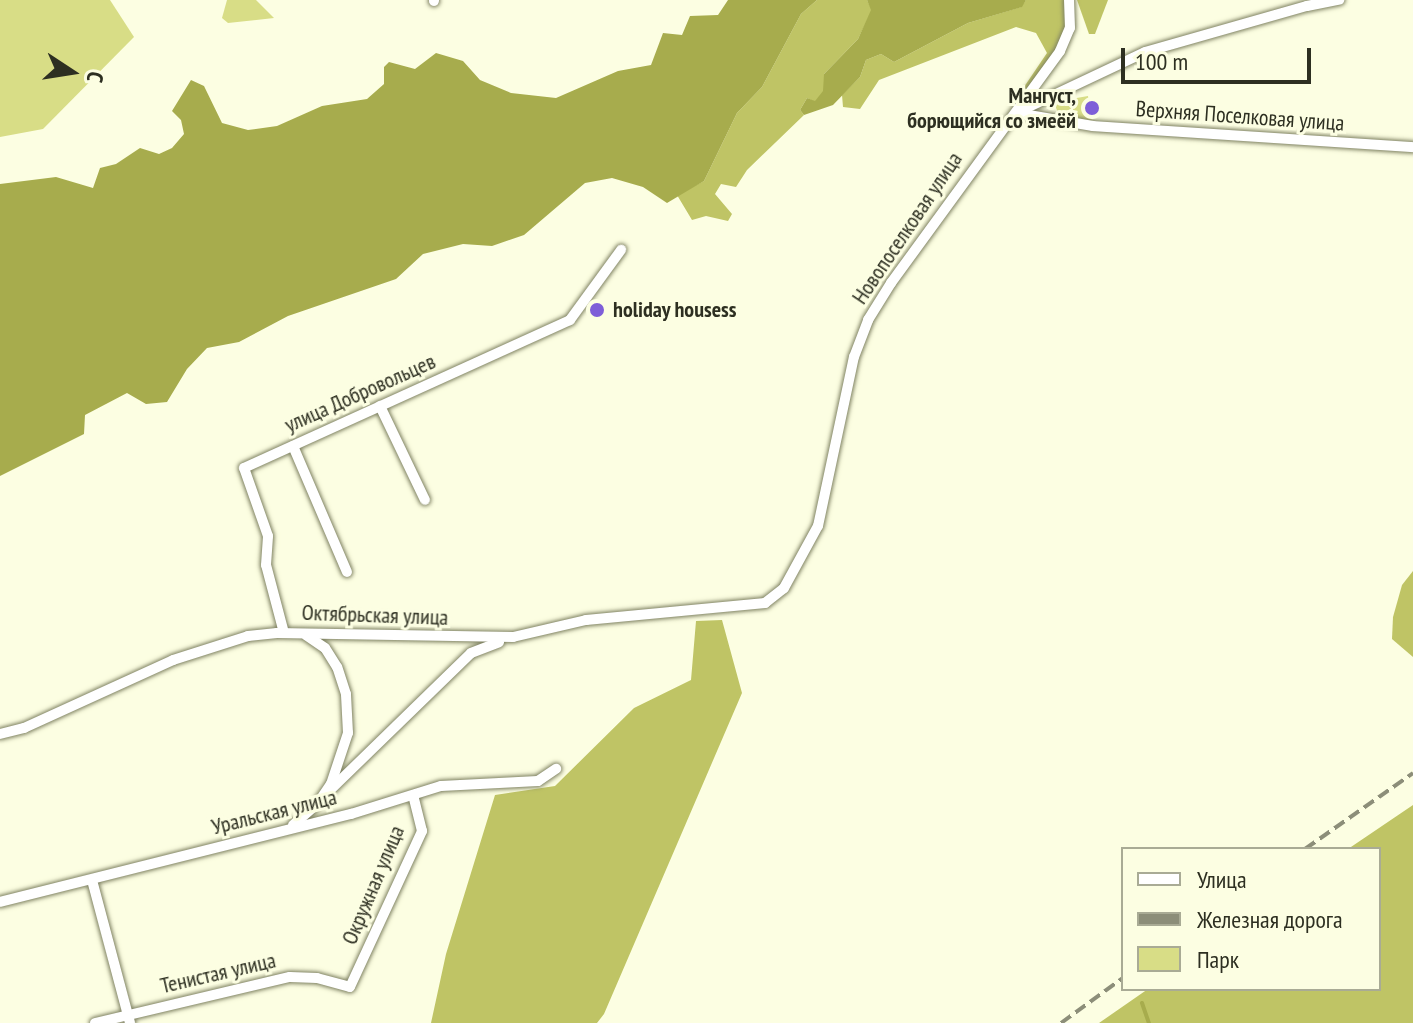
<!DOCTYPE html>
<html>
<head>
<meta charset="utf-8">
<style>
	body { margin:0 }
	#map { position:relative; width:1413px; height:1023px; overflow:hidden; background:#fcfee2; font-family:"PT Sans Narrow",sans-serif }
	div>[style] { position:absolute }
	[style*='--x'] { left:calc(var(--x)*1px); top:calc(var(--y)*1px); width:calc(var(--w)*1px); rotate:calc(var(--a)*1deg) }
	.green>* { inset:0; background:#d8dd86 }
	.forest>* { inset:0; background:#bfc465 }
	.water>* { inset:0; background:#a7ac4d }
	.stream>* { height:4px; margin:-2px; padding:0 2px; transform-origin:2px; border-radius:2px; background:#a7ac4d }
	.roads { filter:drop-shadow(0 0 2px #808363) drop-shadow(0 0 2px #808363) }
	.street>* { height:10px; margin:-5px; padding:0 5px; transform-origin:5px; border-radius:5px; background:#fff }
	.rail>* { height:4px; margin-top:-2px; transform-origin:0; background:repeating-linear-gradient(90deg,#8c8e79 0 12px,transparent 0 18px) }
	.dots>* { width:22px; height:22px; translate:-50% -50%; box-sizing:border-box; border:4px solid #fcfee2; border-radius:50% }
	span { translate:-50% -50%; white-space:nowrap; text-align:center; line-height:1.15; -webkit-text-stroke:6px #fcfee2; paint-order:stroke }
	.poi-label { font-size:22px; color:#2d2f21; font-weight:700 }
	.right { translate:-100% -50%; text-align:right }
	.left { translate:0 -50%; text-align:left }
	.street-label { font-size:22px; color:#2d2f21 }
	.legend { position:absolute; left:1121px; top:847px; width:260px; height:144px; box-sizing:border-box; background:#fcfee2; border:2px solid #a9ab95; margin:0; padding:10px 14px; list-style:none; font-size:24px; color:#2d2f21 }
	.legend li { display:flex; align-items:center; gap:16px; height:40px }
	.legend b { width:40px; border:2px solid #a9ab95 }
	.north { position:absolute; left:32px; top:32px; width:80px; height:80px; -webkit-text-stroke:6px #fcfee2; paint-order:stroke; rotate:102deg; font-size:22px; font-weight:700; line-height:32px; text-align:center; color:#2d2f21 }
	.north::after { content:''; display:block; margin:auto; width:28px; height:36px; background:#2d2f21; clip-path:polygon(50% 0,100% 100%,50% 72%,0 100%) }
	.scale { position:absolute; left:1121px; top:48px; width:190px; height:36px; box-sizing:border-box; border:4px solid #2d2f21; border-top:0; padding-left:10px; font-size:24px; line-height:28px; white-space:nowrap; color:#2d2f21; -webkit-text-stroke:6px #fcfee2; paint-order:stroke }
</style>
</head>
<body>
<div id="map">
	<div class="green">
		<div style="clip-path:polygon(0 0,110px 0,134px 37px,43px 129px,0 137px)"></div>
		<div style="clip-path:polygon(227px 0,256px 0,274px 18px,228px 23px,222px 18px)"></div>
		<div style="clip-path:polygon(1088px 96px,1092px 122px,1059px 116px,1054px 102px)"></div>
	</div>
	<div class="forest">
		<div style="clip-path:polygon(817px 0,867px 0,872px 10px,858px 39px,824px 74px,824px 91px,815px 102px,807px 98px,800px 110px,804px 115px,747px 170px,736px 187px,721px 184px,715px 194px,732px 214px,728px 221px,706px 216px,692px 220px,677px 195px,704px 181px,737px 113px,762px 87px,801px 14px)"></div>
		<div style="clip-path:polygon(1026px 0,1066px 0,1065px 28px,1057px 48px,1027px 89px,1024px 87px,1047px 53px,1036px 33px,1016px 27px,879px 80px,860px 109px,843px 107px,842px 95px,860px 77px,866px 60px,881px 54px,894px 62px,968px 23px,1021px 7px)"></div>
		<div style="clip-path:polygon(1077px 0,1108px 0,1095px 34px,1089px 34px)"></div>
		<div style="clip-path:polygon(1413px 571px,1413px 657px,1392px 639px,1393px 617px,1402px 585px)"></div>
		<div style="clip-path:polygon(722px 620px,742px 693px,604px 1014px,597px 1023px,431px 1023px,446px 954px,495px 795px,555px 786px,634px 708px,691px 680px,696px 621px)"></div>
		<div style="clip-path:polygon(1413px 805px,1413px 1023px,1099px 1023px,1148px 989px,1379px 989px,1379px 849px,1348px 849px)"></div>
	</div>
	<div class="water">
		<div style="clip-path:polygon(728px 0,817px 0,801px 14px,762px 87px,737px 113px,704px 181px,667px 203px,643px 187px,612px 178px,585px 183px,524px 235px,492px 246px,463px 244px,423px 254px,396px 279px,288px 316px,239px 342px,207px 348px,187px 369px,167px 402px,146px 404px,127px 393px,85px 415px,84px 434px,0 476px,0 184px,56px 177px,93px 188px,100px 168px,116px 164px,140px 148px,159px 154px,172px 148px,184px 134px,181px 120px,172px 111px,191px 80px,204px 86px,222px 123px,248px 130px,277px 126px,322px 106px,367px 99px,384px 84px,384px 67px,389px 62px,415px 69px,436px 53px,463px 61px,480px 80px,511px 93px,556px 98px,618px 71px,651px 65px,663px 33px,682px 35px,690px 16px,718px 15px)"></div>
		<div style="clip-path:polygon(867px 0,1026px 0,1022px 7px,968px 23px,894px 62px,881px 54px,866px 60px,860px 77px,833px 105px,804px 115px,800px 110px,807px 98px,815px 101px,823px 91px,824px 74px,858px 39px,871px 10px)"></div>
	</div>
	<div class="stream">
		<div style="--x:1142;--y:1003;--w:21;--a:71"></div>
	</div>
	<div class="roads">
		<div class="street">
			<div style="--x:434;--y:1;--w:1;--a:-90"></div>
			<div style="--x:1018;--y:112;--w:140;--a:-25.3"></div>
			<div style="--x:1145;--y:52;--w:168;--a:-15.9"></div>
			<div style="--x:1307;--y:6;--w:33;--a:-11"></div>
			<div style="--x:1017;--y:113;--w:77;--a:9.7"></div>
			<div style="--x:1093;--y:126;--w:321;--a:3.8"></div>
			<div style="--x:380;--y:406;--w:104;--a:64.4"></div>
			<div style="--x:293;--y:446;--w:137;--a:66.8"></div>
			<div style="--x:284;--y:633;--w:70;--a:-104.8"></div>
			<div style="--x:266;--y:565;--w:29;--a:-86"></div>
			<div style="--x:268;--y:536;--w:72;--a:-109.4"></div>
			<div style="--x:244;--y:468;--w:358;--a:-24.4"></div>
			<div style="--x:570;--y:320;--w:87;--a:-53.9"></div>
			<div style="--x:0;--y:734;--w:25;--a:-14"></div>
			<div style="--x:24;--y:728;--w:164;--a:-24.5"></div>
			<div style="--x:173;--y:660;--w:79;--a:-17.7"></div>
			<div style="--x:248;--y:636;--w:29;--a:-6"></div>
			<div style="--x:277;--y:633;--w:236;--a:1"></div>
			<div style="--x:513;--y:637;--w:75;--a:-13.1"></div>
			<div style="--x:586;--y:620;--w:180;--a:-5.4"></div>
			<div style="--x:765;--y:603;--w:24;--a:-38"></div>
			<div style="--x:784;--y:588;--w:71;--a:-61.3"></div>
			<div style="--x:818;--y:526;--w:173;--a:-78"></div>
			<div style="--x:854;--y:357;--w:40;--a:-69"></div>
			<div style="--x:868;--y:320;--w:44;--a:-58.1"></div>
			<div style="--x:891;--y:283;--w:287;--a:-53.9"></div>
			<div style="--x:1060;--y:51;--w:25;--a:-67"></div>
			<div style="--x:1070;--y:28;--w:28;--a:-92"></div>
			<div style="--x:323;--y:797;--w:206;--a:-44.2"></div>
			<div style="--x:471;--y:653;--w:30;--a:-21"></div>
			<div style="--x:293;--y:825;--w:33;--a:-41"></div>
			<div style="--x:318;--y:803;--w:23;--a:-56"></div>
			<div style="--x:331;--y:784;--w:54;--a:-71.6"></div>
			<div style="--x:348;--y:733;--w:39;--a:-93"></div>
			<div style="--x:346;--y:694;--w:28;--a:-108"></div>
			<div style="--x:337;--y:667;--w:22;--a:-122"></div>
			<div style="--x:325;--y:648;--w:23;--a:-146"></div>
			<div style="--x:92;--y:880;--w:148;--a:75.1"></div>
			<div style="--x:0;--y:902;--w:362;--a:-14.1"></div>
			<div style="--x:351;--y:814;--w:94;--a:-17.3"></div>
			<div style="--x:441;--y:786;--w:97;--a:-3"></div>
			<div style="--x:538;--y:781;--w:22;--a:-34"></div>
			<div style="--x:95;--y:1023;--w:200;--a:-13.3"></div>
			<div style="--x:290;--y:977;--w:27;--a:2"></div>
			<div style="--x:317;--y:978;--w:34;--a:15"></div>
			<div style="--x:350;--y:987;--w:172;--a:-65.2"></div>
			<div style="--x:422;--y:831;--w:36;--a:-104"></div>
		</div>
	</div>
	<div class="rail">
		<div style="--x:1305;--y:849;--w:132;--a:-35.1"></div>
		<div style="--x:1061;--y:1023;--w:77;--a:-36"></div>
	</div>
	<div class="dots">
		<div style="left:1092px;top:108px;background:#7e5ed8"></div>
		<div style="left:597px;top:310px;background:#7e5ed8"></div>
	</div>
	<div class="poi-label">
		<span class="right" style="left:1076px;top:108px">Мангуст,<br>борющийся со змеёй</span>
		<span class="left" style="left:613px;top:310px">holiday housess</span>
	</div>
	<div class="street-label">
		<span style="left:1240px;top:116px;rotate:4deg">Верхняя Поселковая улица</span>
		<span style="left:907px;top:228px;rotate:-56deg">Новопоселковая улица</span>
		<span style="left:360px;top:393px;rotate:-24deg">улица Добровольцев</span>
		<span style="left:375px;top:615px;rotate:2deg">Октябрьская улица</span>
		<span style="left:274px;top:812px;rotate:-14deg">Уральская улица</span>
		<span style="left:373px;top:885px;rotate:-67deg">Окружная улица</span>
		<span style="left:218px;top:973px;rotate:-13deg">Тенистая улица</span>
	</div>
	<ul class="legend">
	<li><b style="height:10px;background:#fff"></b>Улица</li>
	<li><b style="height:10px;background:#8c8e79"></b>Железная дорога</li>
	<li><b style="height:22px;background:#d8dd86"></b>Парк</li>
	</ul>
	<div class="north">С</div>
	<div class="scale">100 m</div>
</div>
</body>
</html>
